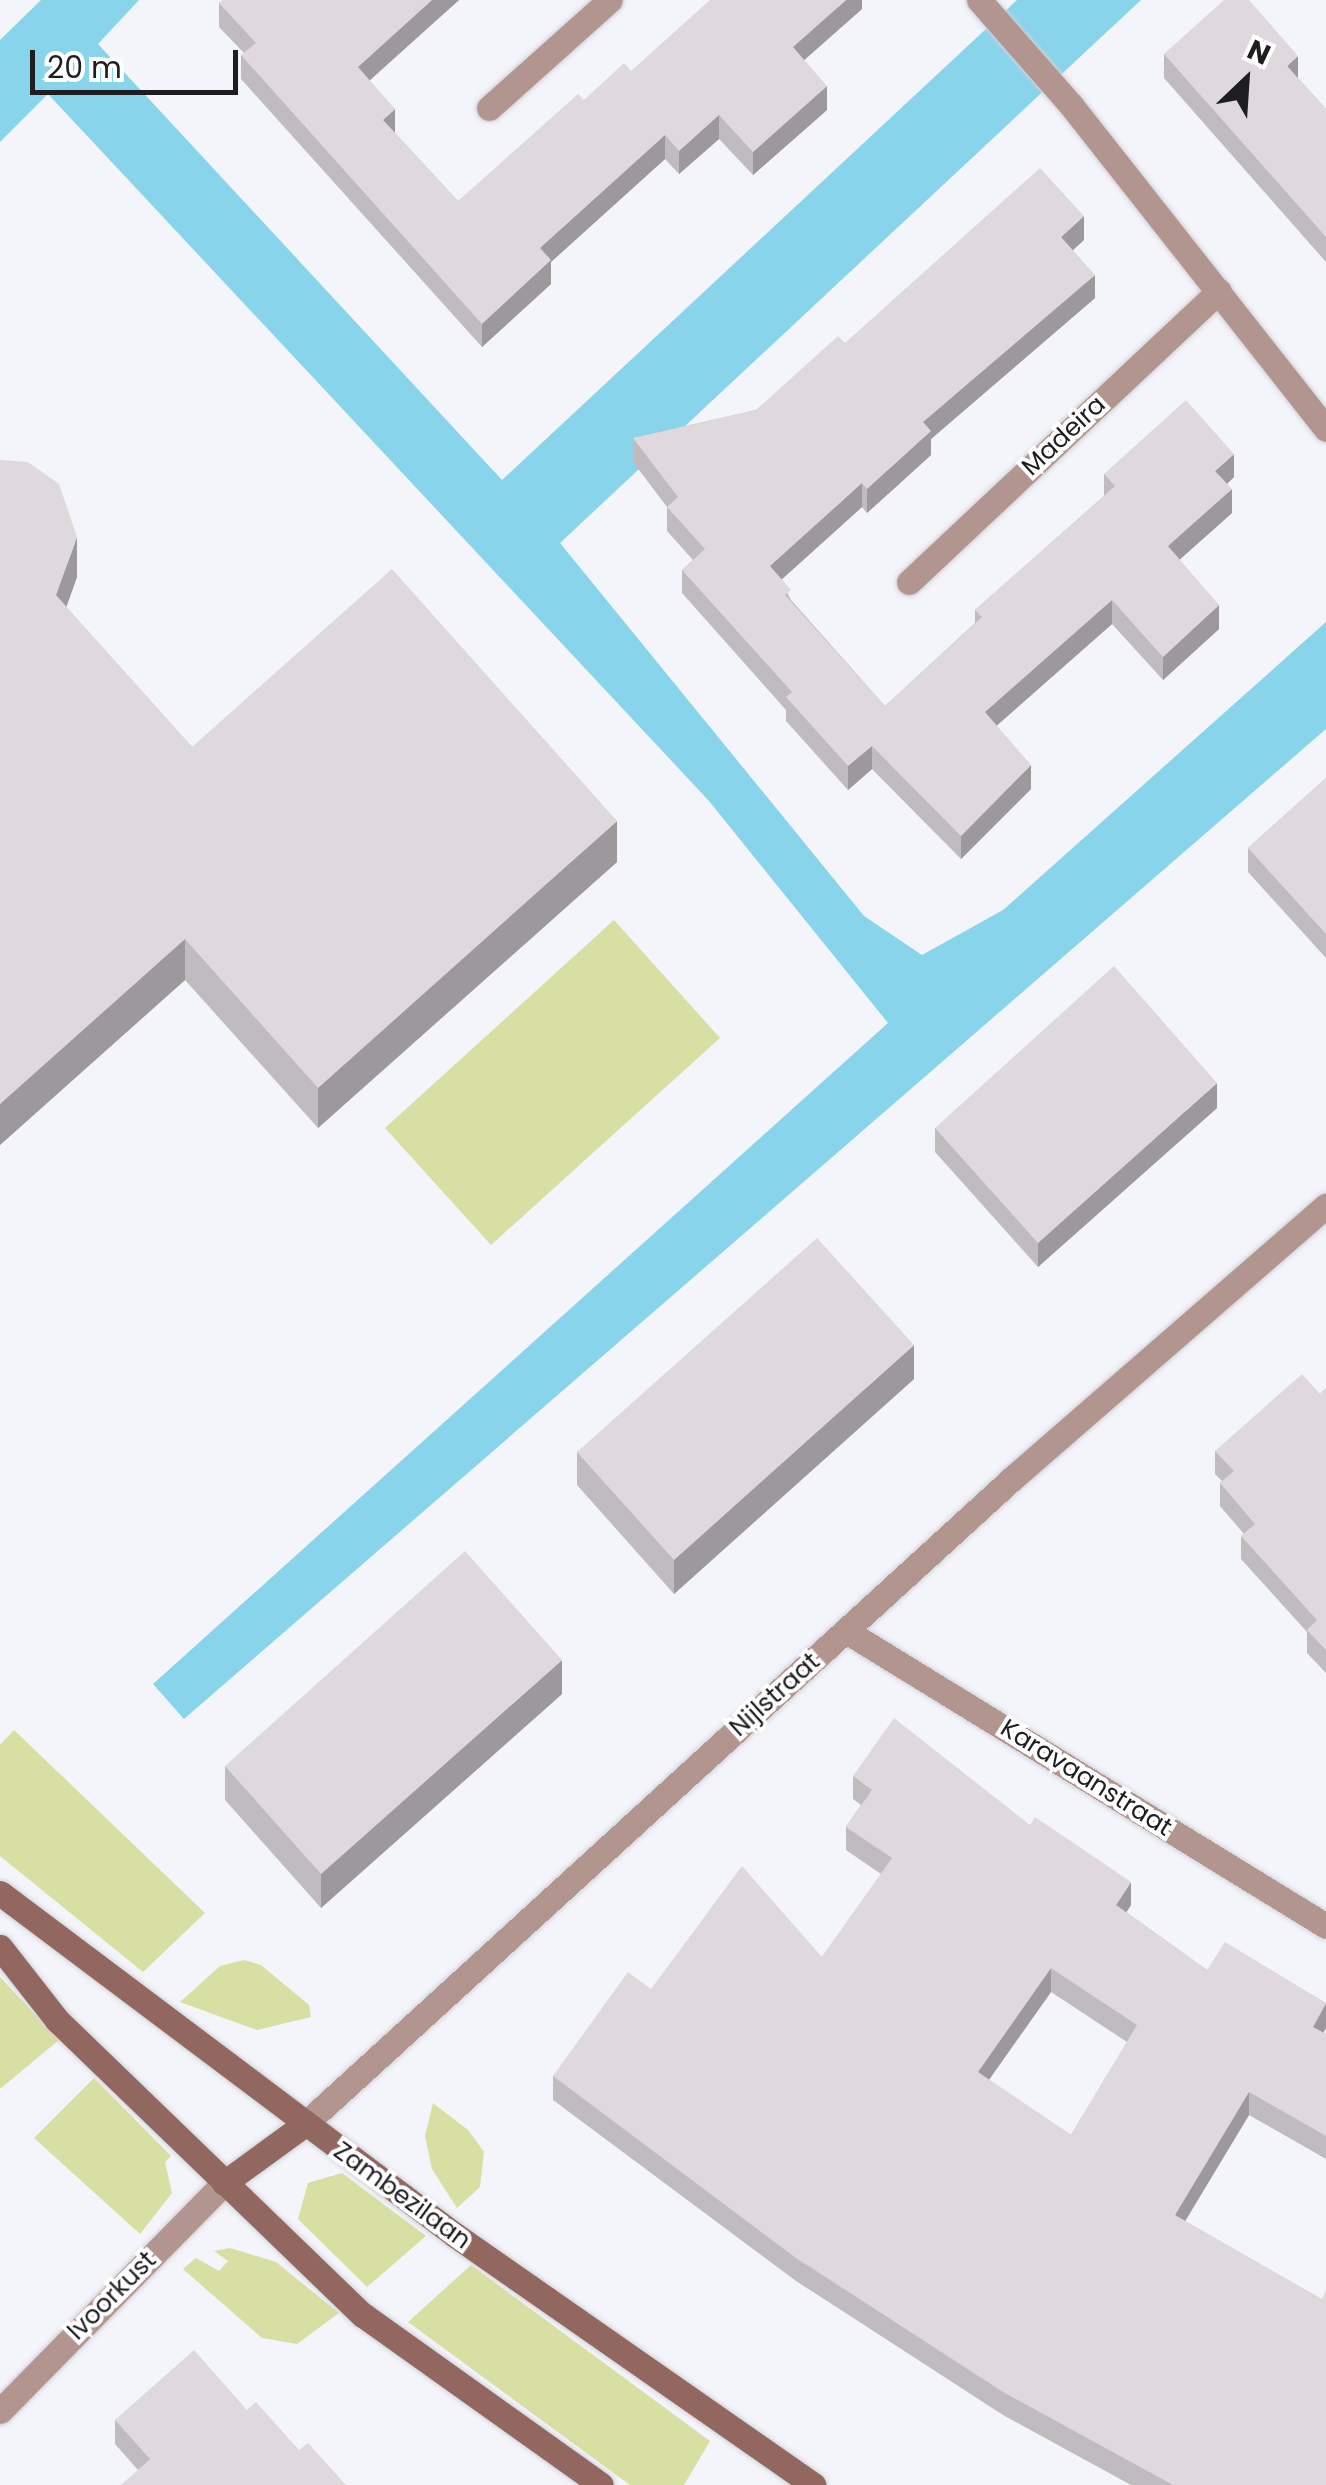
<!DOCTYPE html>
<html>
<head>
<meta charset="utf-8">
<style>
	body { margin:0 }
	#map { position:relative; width:1326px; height:2485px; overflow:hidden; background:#f4f4fb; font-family:Poppins,sans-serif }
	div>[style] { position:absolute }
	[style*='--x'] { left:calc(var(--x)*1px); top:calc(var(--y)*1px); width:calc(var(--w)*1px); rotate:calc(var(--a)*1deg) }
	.green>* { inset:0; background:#d8dfa3 }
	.water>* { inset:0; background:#87d4eb }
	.roads { filter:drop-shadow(0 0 2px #d2d2d8) drop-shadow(0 0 2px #d2d2d8) }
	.street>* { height:25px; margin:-12.5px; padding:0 12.5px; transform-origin:12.5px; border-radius:12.5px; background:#b3958f }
	.secondary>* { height:25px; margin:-12.5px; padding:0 12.5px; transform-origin:12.5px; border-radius:12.5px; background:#91675f }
	.wall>* { inset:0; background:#c0bbbe }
	.shaded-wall>* { inset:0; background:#9c989b }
	.building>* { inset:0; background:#dfd9dd }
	span { translate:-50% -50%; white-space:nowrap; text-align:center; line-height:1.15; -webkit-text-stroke:8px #fff; paint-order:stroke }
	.street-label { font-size:25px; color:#1e1e21 }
	.north { position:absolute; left:1196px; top:30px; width:100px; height:100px; -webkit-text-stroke:8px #fff; paint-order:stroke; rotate:25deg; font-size:28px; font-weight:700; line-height:40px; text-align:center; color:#1e1e21 }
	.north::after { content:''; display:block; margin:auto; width:35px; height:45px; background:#1e1e21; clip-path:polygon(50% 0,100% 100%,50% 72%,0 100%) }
	.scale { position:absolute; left:30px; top:50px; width:208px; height:45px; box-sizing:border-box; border:5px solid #1e1e21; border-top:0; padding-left:12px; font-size:30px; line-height:35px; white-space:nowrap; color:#1e1e21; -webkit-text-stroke:8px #fff; paint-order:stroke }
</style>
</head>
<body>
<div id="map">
	<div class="green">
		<div style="clip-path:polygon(614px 920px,720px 1038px,491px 1245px,385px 1128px)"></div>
		<div style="clip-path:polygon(14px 1730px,205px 1913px,143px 1972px,0 1856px,0 1745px)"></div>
		<div style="clip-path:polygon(244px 1960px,261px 1965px,309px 2005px,311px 2017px,257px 2030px,180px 2002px,220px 1966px)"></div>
		<div style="clip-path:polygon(0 1977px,59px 2040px,0 2089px)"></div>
		<div style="clip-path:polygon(94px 2078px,171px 2156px,165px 2162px,172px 2193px,140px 2234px,34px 2138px)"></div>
		<div style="clip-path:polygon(433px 2103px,468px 2130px,484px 2152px,480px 2187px,457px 2208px,432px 2169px,425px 2136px)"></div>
		<div style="clip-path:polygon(342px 2173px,426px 2236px,367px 2287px,298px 2219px,308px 2183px)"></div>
		<div style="clip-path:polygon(230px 2248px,276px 2262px,339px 2313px,297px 2344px,262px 2338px,183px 2269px,196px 2258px,219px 2271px,228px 2261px,214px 2251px)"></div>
		<div style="clip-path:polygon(471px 2265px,710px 2441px,684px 2485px,630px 2485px,408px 2322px)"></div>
	</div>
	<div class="water">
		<div style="clip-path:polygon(41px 0,139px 0,98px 44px,502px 480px,1017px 0,1141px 0,560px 543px,864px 916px,922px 955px,1003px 910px,1326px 622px,1326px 729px,184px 1719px,153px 1684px,888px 1023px,709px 801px,48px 94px,0 142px,0 40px)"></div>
	</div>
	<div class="roads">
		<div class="street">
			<div style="--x:979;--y:0;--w:140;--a:48.8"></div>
			<div style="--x:1071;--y:105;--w:412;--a:51.8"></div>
			<div style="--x:489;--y:108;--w:162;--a:-41.8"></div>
			<div style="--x:909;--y:582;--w:425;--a:-43.2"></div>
			<div style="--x:846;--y:1631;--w:563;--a:31.57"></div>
			<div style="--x:305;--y:2124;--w:961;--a:-42.39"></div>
			<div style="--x:1015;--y:1476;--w:412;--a:-41"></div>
			<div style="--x:0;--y:2411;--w:320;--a:-45.5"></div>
		</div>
		<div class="secondary">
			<div style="--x:0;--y:1893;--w:569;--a:36.93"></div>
			<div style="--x:455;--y:2235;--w:437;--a:34.9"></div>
			<div style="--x:0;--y:1947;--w:93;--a:52"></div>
			<div style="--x:57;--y:2020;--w:425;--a:44"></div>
			<div style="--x:363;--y:2315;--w:292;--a:35.5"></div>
			<div style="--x:224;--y:2183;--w:100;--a:-36.1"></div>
		</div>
	</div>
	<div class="wall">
		<div style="clip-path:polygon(223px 0,459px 0,369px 80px,395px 133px,458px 201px,584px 100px,631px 71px,862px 0,862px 9px,804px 60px,827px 110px,753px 175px,719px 139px,679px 174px,665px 159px,551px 262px,551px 284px,482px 347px,241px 79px,241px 55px,244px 53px,219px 27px,219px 3px)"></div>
		<div style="clip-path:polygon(1164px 54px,1298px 78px,1326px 109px,1326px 262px,1164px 78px)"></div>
		<div style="clip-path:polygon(1084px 240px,1073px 250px,1095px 298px,931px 439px,931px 455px,867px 513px,862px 507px,781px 580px,791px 600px,885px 706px,975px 623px,975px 610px,1104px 496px,1104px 474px,1234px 477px,1227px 484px,1232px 513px,1179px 560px,1219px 629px,1163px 680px,1112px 624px,996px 726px,1031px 789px,961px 859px,872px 769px,848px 790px,786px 721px,786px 710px,682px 593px,682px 570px,693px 560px,667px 531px,667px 507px,633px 462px,633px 438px,756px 410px,845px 343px)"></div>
		<div style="clip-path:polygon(0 460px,77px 577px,66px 607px,192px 747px,617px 862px,318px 1128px,185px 980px,0 1145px)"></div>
		<div style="clip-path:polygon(1326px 778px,1326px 958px,1248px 872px,1248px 848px)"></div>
		<div style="clip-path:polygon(1217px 1108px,1038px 1267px,935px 1152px,935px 1128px)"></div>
		<div style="clip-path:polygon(914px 1379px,674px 1594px,577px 1485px,577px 1452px)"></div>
		<div style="clip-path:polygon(1326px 1388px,1326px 1673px,1307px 1653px,1307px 1632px,1241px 1559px,1241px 1536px,1244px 1534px,1220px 1506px,1220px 1483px,1222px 1481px,1215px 1474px,1215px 1451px,1320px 1394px)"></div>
		<div style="clip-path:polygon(562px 1694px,321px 1908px,225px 1800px,225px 1766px)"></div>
		<div style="clip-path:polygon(evenodd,853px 1776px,1131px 1905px,1126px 1912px,1207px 1970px,1326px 2003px,1326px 2028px,1323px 2032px,1326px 2034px,1326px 2159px,1249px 2115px,1185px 2221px,1326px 2485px,1131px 2485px,1003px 2415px,796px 2281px,553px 2100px,553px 2076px,651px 1989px,822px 1957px,881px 1874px,846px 1850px,846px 1827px,861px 1805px,853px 1799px,853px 1776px,1051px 1992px,1127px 2042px,1071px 2135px,989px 2080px,1051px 1992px)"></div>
		<div style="clip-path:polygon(247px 2410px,299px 2450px,138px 2470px,115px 2444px,115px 2420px)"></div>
	</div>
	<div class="shaded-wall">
		<div style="clip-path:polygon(432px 0,459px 0,358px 91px,358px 67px)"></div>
		<div style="clip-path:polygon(846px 0,862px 0,862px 9px,793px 70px,793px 47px)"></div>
		<div style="clip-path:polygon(1298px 56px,1298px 80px,1287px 66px)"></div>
		<div style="clip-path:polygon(827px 86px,827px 110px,753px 175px,753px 152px)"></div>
		<div style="clip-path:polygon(395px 109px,395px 133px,383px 120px)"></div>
		<div style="clip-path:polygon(719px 115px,719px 139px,679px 174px,679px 151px)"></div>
		<div style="clip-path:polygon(665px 135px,665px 159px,551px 262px,551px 284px,482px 347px,482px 324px,540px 248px)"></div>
		<div style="clip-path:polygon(1084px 216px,1084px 240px,1061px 261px,1061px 237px)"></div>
		<div style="clip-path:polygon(1095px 275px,1095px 298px,931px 439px,931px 455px,867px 513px,867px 489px,923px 422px)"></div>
		<div style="clip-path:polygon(1234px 454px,1234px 477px,1215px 495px,1215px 471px)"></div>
		<div style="clip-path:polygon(862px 483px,862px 507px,770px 590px,770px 566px)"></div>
		<div style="clip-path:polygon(1232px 489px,1232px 513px,1168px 570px,1168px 546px)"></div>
		<div style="clip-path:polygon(77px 537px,77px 577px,56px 636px,56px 595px)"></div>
		<div style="clip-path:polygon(1112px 600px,1112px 624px,985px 736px,985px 712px)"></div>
		<div style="clip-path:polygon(1219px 605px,1219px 629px,1163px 680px,1163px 657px)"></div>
		<div style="clip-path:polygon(872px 746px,872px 769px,848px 790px,848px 766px)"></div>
		<div style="clip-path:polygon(1031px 765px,1031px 789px,961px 859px,961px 836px)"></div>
		<div style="clip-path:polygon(617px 821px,617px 862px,318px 1128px,318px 1088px)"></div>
		<div style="clip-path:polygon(185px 939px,185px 980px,0 1145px,0 1104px)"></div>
		<div style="clip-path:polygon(1217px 1083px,1217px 1108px,1038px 1267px,1038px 1243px)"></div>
		<div style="clip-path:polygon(914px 1345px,914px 1379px,674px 1594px,674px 1560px)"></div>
		<div style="clip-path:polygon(562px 1660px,562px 1694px,321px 1908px,321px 1874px)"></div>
		<div style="clip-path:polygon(1131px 1882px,1131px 1905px,1116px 1928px,1116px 1905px)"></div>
		<div style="clip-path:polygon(1051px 1968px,1051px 1992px,978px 2095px,978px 2072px)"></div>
		<div style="clip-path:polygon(1326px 2004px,1326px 2028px,1313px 2050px,1313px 2027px)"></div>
		<div style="clip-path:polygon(1249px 2092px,1249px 2115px,1175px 2238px,1175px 2215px)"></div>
	</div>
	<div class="building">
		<div style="clip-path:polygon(223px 0,432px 0,358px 67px,395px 109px,383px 120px,458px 201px,578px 94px,584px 100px,624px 63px,631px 71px,710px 0,846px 0,793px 47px,827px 86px,753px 152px,719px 115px,679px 151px,665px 135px,540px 248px,551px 260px,482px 324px,241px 55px,256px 43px,219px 3px)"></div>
		<div style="clip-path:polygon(1224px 0,1249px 0,1298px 56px,1287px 66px,1326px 109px,1326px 237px,1164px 54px)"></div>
		<div style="clip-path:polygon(1040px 168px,1084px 216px,1061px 237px,1095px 275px,923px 422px,931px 431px,867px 489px,862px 483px,770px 566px,791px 590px,785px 595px,885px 706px,982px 617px,975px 610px,1115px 486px,1104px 474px,1186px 400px,1234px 454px,1215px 471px,1232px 489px,1168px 546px,1219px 605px,1163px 657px,1112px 600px,985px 712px,1031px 765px,961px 836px,872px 746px,848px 766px,786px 697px,792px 692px,682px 570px,705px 549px,667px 507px,678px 497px,633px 438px,756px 410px,838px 336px,845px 343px)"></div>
		<div style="clip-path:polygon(0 460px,28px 462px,59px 484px,77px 537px,56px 595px,192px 747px,392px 569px,617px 821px,318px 1088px,185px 939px,0 1104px)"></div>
		<div style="clip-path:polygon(1326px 778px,1326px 934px,1248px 848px)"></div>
		<div style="clip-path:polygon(1114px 966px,1217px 1083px,1038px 1243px,935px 1128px)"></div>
		<div style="clip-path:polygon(817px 1238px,914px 1345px,674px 1560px,577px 1452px)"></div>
		<div style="clip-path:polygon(1302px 1374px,1320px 1394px,1326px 1388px,1326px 1650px,1307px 1630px,1317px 1620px,1241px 1536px,1255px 1524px,1220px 1483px,1234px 1471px,1215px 1451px)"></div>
		<div style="clip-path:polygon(465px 1551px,562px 1660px,321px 1874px,225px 1766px)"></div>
		<div style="clip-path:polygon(evenodd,894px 1718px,1030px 1825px,1035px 1817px,1131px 1882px,1116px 1905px,1207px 1970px,1225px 1942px,1326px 2003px,1313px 2027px,1326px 2034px,1326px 2136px,1249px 2092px,1175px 2215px,1322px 2299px,1326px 2290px,1326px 2485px,1173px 2485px,1003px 2392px,796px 2258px,553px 2076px,628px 1972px,651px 1989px,742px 1866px,822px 1957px,892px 1858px,846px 1827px,872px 1790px,853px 1776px,894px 1718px,1051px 1968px,1137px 2025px,1071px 2135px,978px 2072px,1051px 1968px)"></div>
		<div style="clip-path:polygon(194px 2350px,247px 2410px,256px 2402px,299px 2450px,308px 2443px,346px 2485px,121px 2485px,150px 2459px,115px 2420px)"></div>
	</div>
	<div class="street-label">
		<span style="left:1064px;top:436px;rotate:-43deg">Madeira</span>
		<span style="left:775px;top:1695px;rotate:-42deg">Nijlstraat</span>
		<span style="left:1086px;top:1778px;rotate:32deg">Karavaanstraat</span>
		<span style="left:402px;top:2196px;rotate:36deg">Zambezilaan</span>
		<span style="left:112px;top:2296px;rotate:-45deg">Ivoorkust</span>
	</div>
	<div class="north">N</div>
	<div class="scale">20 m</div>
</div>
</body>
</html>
